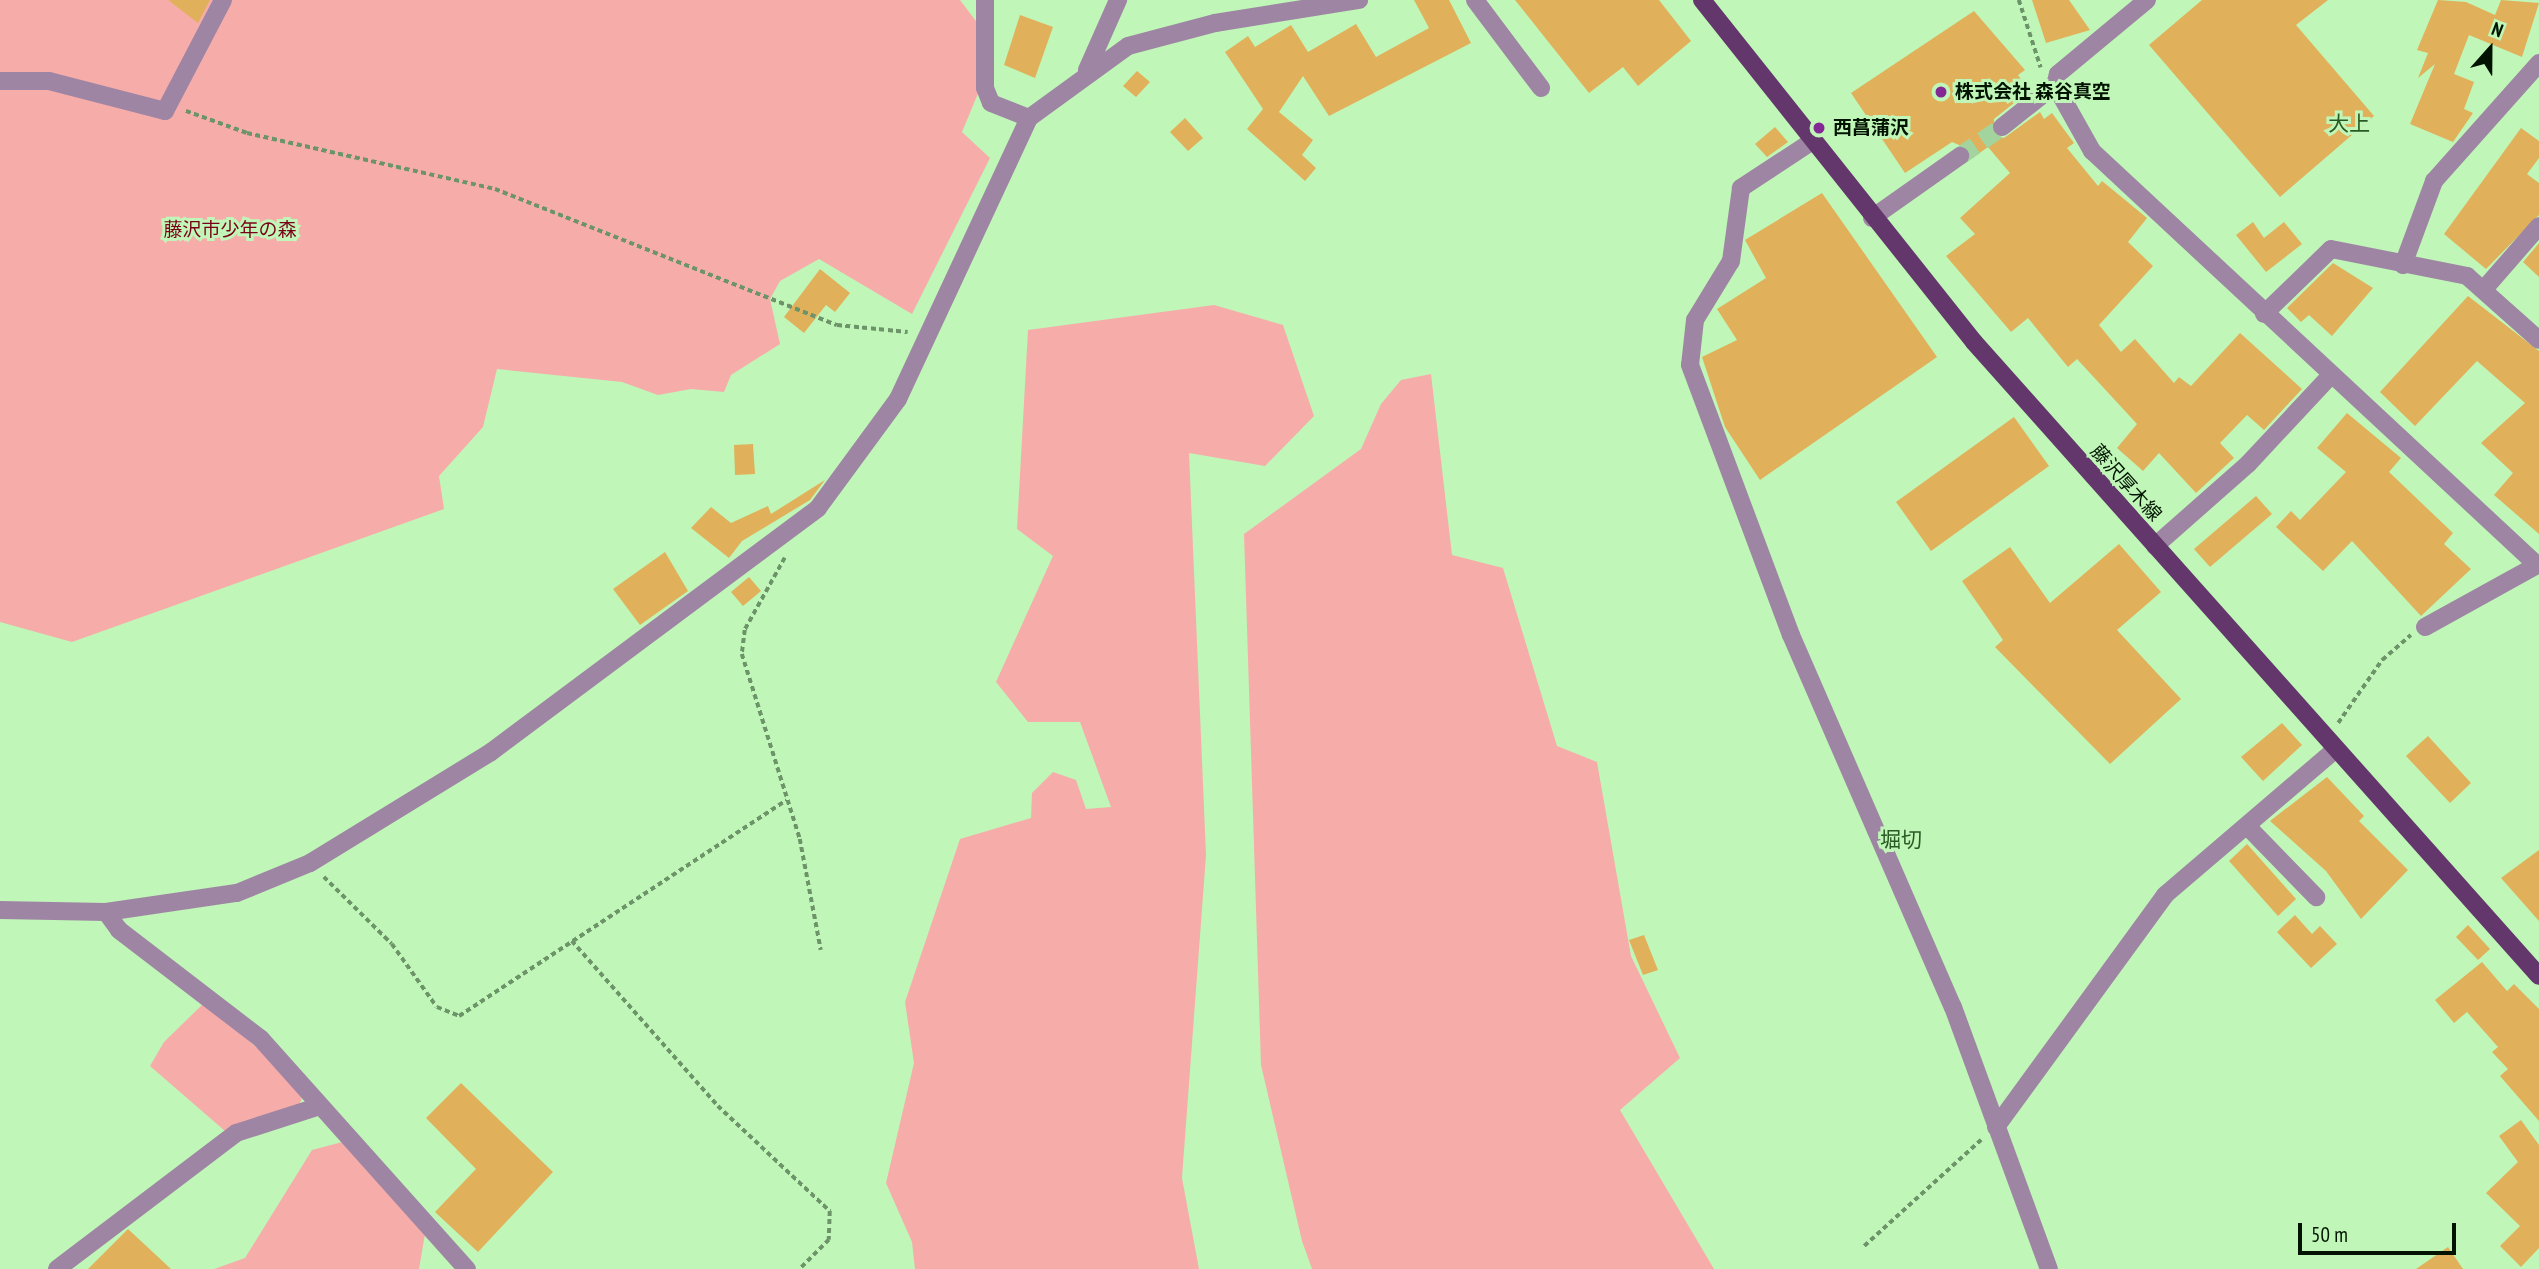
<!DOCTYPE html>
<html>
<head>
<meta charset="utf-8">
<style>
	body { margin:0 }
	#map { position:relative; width:2539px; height:1269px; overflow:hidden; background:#c0f6b8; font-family:"PT Sans Narrow","Noto Sans JP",sans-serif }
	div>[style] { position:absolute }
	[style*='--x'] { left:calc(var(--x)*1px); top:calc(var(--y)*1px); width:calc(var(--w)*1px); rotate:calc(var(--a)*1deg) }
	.green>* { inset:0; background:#f6adaa }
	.building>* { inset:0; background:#e0b15a }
	.minor-tunnel>* { height:18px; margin-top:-9px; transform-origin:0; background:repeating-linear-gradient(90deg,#a4d49d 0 18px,transparent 0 27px) }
	.path>* { height:3.5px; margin-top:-1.75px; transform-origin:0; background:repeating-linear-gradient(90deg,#6d9368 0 5px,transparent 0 8.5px) }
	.minor>* { height:18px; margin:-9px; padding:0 9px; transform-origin:9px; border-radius:9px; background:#9f85a4 }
	.major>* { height:18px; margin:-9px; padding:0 9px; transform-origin:9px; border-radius:9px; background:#63366c }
	.dots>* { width:19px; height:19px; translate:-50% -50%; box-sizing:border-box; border:4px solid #c0f6b8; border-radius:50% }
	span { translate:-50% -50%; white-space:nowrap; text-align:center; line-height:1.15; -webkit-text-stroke:6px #c0f6b8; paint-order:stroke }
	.poi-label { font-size:19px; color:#021401; font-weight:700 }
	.left { translate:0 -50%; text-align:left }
	.park-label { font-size:19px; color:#7a0018 }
	.street-label { font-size:19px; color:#021401 }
	.neighbourhood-label { font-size:21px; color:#2a5a24 }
	.north { position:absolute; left:2455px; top:14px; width:70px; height:70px; -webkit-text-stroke:5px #c0f6b8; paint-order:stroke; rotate:21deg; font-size:19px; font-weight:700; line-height:28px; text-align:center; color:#021401 }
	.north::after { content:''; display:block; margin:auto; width:24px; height:32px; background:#021401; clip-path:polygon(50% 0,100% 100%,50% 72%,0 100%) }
	.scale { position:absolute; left:2298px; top:1223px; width:158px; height:32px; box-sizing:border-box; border:4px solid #021401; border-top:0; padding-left:9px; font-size:21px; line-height:24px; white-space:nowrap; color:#021401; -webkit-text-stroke:5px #c0f6b8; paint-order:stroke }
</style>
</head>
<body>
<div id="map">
	<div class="green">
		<div style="clip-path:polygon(0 0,960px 0,985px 33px,979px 91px,962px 132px,990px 158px,912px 314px,819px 259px,780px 281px,770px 299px,780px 344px,731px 375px,724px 392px,691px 389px,658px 395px,622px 382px,497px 369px,483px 427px,439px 476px,444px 509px,72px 642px,0 622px)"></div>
		<div style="clip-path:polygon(1214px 305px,1283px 325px,1314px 416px,1265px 466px,1189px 453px,1206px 855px,1182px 1178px,1199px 1269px,915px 1269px,912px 1242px,886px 1183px,914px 1063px,905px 1002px,960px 839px,1031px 818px,1032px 793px,1053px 772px,1076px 780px,1086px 809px,1111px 807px,1080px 722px,1028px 722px,996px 682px,1053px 556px,1017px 529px,1028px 330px)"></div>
		<div style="clip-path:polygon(1431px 374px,1452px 555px,1503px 568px,1557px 746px,1597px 762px,1631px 956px,1680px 1058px,1620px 1110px,1714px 1269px,1312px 1269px,1302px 1241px,1261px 1065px,1244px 534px,1361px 449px,1381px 404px,1401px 380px)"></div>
		<div style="clip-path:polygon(205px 1002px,271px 1060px,302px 1098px,298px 1108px,225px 1131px,150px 1066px,164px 1042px)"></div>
		<div style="clip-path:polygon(346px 1141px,425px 1234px,419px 1269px,214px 1269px,245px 1258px,312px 1150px)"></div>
	</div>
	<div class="building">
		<div style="clip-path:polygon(168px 0,210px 0,198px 23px)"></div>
		<div style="clip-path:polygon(1414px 0,1449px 0,1471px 43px,1329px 116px,1303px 76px,1279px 112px,1313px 140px,1302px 155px,1316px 168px,1305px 181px,1247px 129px,1263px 109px,1225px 52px,1248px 36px,1255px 47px,1291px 25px,1308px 52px,1356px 24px,1376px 57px,1429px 28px)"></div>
		<div style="clip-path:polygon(1515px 0,1659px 0,1691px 41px,1638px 86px,1623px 67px,1589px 93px)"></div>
		<div style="clip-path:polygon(2032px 0,2069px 0,2090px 30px,2046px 43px)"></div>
		<div style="clip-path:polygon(2202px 0,2328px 0,2296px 25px,2374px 116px,2280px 197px,2149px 45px)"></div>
		<div style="clip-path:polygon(2438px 0,2466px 2px,2495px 15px,2501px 0,2539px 3px,2522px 57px,2469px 35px,2454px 74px,2474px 82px,2464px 109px,2473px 113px,2453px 142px,2410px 124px,2435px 64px,2418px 78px,2428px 53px,2417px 50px)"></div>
		<div style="clip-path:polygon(1974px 11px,2025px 70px,2018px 75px,2029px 91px,1994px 119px,1994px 135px,2004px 138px,2040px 112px,2044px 119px,2052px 113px,2074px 143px,2067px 148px,2098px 186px,2102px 181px,2147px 218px,2128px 242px,2153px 266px,2099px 325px,2121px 352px,2135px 339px,2174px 383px,2179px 377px,2191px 386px,2240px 333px,2302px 389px,2264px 430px,2247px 415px,2220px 443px,2234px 458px,2196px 493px,2159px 453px,2143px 471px,2117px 448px,2137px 424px,2077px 359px,2068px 367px,2028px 318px,2011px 332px,1946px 256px,1975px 234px,1960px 218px,2010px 173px,1988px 147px,1971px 159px,1969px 149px,1952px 142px,1905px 173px,1851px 93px)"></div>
		<div style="clip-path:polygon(1020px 15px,1053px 27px,1035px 78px,1004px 65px)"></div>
		<div style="clip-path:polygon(1137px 71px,1150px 82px,1136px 97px,1123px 86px)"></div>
		<div style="clip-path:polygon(1185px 118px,1203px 138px,1188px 151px,1170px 132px)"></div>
		<div style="clip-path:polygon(1775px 127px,1788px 142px,1767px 157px,1755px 144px)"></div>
		<div style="clip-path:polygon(2521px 128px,2539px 141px,2539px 158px,2527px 174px,2539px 183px,2539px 215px,2486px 269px,2444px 234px)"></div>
		<div style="clip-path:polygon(1822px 193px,1937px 357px,1760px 480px,1725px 427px,1702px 357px,1737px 340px,1717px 309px,1766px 278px,1745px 240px)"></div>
		<div style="clip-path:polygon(2253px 222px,2264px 238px,2284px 222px,2302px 244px,2266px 272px,2236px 235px)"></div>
		<div style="clip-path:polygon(2539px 243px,2539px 277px,2523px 262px)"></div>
		<div style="clip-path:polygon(2333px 263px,2373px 288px,2332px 336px,2309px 315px,2301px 322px,2287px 308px)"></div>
		<div style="clip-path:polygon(820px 269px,850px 293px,835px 312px,826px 305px,804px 333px,784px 317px)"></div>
		<div style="clip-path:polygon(2468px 296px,2539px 351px,2539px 534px,2494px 495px,2513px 473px,2481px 443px,2525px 403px,2477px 361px,2415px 426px,2380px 392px)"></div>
		<div style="clip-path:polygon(2347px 413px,2401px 458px,2389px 472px,2453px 533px,2444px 544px,2471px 569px,2421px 616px,2352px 541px,2323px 571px,2276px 527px,2291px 511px,2300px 520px,2346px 472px,2317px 448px)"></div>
		<div style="clip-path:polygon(2014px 417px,2049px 466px,1931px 551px,1896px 502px)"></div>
		<div style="clip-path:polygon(753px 444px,755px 474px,735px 475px,734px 445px)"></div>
		<div style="clip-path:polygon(825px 480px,810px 500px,742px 541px,729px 558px,691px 528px,711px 507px,731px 523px,768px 506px,771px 514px)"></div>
		<div style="clip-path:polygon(2256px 496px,2272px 514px,2210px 567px,2194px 549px)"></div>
		<div style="clip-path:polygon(2119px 544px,2161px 592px,2117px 630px,2181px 699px,2110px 764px,1995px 647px,2003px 640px,1962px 581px,2010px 547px,2050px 603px)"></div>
		<div style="clip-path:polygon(665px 552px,688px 591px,640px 625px,613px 589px)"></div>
		<div style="clip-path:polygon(749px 577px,761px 591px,743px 606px,731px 592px)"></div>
		<div style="clip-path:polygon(2282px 723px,2302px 745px,2263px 781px,2241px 757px)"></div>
		<div style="clip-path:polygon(2428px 736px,2471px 783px,2450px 803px,2406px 756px)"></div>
		<div style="clip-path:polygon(2327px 777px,2364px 816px,2359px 821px,2408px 870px,2361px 919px,2326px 871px,2270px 821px)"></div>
		<div style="clip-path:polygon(2247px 844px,2296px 899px,2278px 916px,2229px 861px)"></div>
		<div style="clip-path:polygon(2539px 850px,2539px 921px,2501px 878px)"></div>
		<div style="clip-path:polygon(2295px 915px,2312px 934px,2320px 926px,2337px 944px,2311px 968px,2277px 932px)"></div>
		<div style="clip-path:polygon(2468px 925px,2490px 949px,2478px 960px,2456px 937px)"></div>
		<div style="clip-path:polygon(1644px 935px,1658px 970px,1643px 975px,1629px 940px)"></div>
		<div style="clip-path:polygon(2482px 962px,2507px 991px,2514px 984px,2539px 1009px,2539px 1121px,2500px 1076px,2508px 1069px,2492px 1052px,2498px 1047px,2467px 1012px,2454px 1023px,2435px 1000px)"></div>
		<div style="clip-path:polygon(461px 1083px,553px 1172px,478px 1252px,435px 1212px,476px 1169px,426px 1118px)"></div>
		<div style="clip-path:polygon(2521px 1120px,2539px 1145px,2539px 1248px,2521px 1267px,2500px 1246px,2520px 1226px,2486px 1193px,2518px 1162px,2499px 1136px)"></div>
		<div style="clip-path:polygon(128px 1229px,171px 1269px,88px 1269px)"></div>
		<div style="clip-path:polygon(2448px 1247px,2463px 1269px,2416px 1269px)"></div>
	</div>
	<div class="minor-tunnel">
		<div style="--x:1960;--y:156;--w:51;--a:-34.6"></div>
	</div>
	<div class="path">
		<div style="--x:2019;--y:0;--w:71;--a:72.1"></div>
		<div style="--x:186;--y:111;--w:65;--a:19.8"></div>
		<div style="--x:247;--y:133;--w:254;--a:12.7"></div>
		<div style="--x:495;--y:189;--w:368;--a:21.7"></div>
		<div style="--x:837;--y:325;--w:71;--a:5.6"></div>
		<div style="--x:785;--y:558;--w:82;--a:119.1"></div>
		<div style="--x:745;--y:630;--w:24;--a:97"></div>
		<div style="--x:742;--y:654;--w:194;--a:72.6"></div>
		<div style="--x:800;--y:839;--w:113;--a:79.3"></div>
		<div style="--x:2338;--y:723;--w:77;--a:-55.1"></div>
		<div style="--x:2382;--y:660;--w:38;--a:-41"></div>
		<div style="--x:324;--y:877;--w:95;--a:44.6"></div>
		<div style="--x:392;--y:944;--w:77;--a:54.5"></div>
		<div style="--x:437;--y:1007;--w:24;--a:22"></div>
		<div style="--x:459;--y:1016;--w:392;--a:-33.4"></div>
		<div style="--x:572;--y:941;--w:220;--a:48.5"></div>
		<div style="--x:718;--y:1106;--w:154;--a:43.2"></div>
		<div style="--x:830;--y:1211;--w:29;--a:92"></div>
		<div style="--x:829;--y:1240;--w:41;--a:135"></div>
		<div style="--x:1864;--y:1246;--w:158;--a:-42.2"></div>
	</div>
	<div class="minor">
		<div style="--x:985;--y:0;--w:88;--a:90"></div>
		<div style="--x:985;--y:88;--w:16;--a:68"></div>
		<div style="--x:991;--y:103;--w:41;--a:21.5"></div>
		<div style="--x:1475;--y:0;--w:110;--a:53.1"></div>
		<div style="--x:2147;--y:0;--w:116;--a:140.3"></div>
		<div style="--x:2058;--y:74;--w:11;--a:105"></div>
		<div style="--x:2055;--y:85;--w:76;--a:60.7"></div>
		<div style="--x:2092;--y:151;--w:608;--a:42.93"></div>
		<div style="--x:1087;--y:70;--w:77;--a:-66.1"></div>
		<div style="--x:0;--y:81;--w:49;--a:0"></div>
		<div style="--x:49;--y:81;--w:120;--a:14.5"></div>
		<div style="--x:165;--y:111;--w:125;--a:-62.4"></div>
		<div style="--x:2002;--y:127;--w:68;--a:-38.4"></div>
		<div style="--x:1811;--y:142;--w:84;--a:146.7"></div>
		<div style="--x:1741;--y:188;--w:74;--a:97.8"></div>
		<div style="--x:1731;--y:261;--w:69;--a:121.4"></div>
		<div style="--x:1695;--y:320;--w:45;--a:96.3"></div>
		<div style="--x:1690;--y:365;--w:288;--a:69.5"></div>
		<div style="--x:1791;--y:635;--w:406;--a:66.5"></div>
		<div style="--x:1953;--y:1007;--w:279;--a:69.9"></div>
		<div style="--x:1872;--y:218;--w:108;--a:-35.2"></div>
		<div style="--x:2403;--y:265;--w:90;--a:-69.7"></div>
		<div style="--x:2434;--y:181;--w:158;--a:-48.3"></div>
		<div style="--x:2485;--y:288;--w:82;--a:-48.9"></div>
		<div style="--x:2264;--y:314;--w:93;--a:-44.1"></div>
		<div style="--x:2331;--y:249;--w:139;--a:11.2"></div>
		<div style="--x:2467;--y:276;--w:96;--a:41.6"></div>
		<div style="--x:2155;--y:546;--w:124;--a:-41.4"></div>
		<div style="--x:2248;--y:464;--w:122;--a:-47"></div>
		<div style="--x:2425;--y:627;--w:130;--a:-28.9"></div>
		<div style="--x:2248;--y:827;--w:98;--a:45.8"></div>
		<div style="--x:0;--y:910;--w:106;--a:1.1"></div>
		<div style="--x:106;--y:912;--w:132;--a:-8.3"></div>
		<div style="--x:237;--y:893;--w:79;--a:-22.3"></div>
		<div style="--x:310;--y:863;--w:212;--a:-31.5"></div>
		<div style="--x:491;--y:752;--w:408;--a:-36.7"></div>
		<div style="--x:818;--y:508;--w:135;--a:-53.7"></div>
		<div style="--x:898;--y:399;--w:310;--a:-65"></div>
		<div style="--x:1029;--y:118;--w:122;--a:-36"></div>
		<div style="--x:1128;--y:46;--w:90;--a:-14.8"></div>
		<div style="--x:1215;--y:23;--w:146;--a:-9.1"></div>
		<div style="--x:106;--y:912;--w:22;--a:54"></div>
		<div style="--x:119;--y:930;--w:179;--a:37.5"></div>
		<div style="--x:261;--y:1039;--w:309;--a:48.2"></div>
		<div style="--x:1996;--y:1127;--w:287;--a:-53.9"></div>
		<div style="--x:2165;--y:895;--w:225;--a:-40.5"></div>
		<div style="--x:57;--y:1269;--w:225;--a:-37.2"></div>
		<div style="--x:236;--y:1133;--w:85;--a:-17.8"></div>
	</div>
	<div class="major">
		<div style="--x:1702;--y:0;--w:437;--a:51.5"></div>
		<div style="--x:1974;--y:342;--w:849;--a:48.29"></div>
	</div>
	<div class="dots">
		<div style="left:1941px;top:92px;background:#832894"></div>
		<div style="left:1819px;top:128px;background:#832894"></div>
	</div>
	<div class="poi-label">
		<span class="left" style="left:1955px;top:92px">株式会社 森谷真空</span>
		<span class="left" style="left:1833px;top:128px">西菖蒲沢</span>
	</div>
	<div class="park-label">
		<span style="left:230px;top:230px">藤沢市少年の森</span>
	</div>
	<div class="street-label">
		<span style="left:2126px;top:483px;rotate:48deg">藤沢厚木線</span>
	</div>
	<div class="neighbourhood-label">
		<span style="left:2349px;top:124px">大上</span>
		<span style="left:1901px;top:840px">堀切</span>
	</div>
	<div class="north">N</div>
	<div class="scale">50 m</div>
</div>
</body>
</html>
